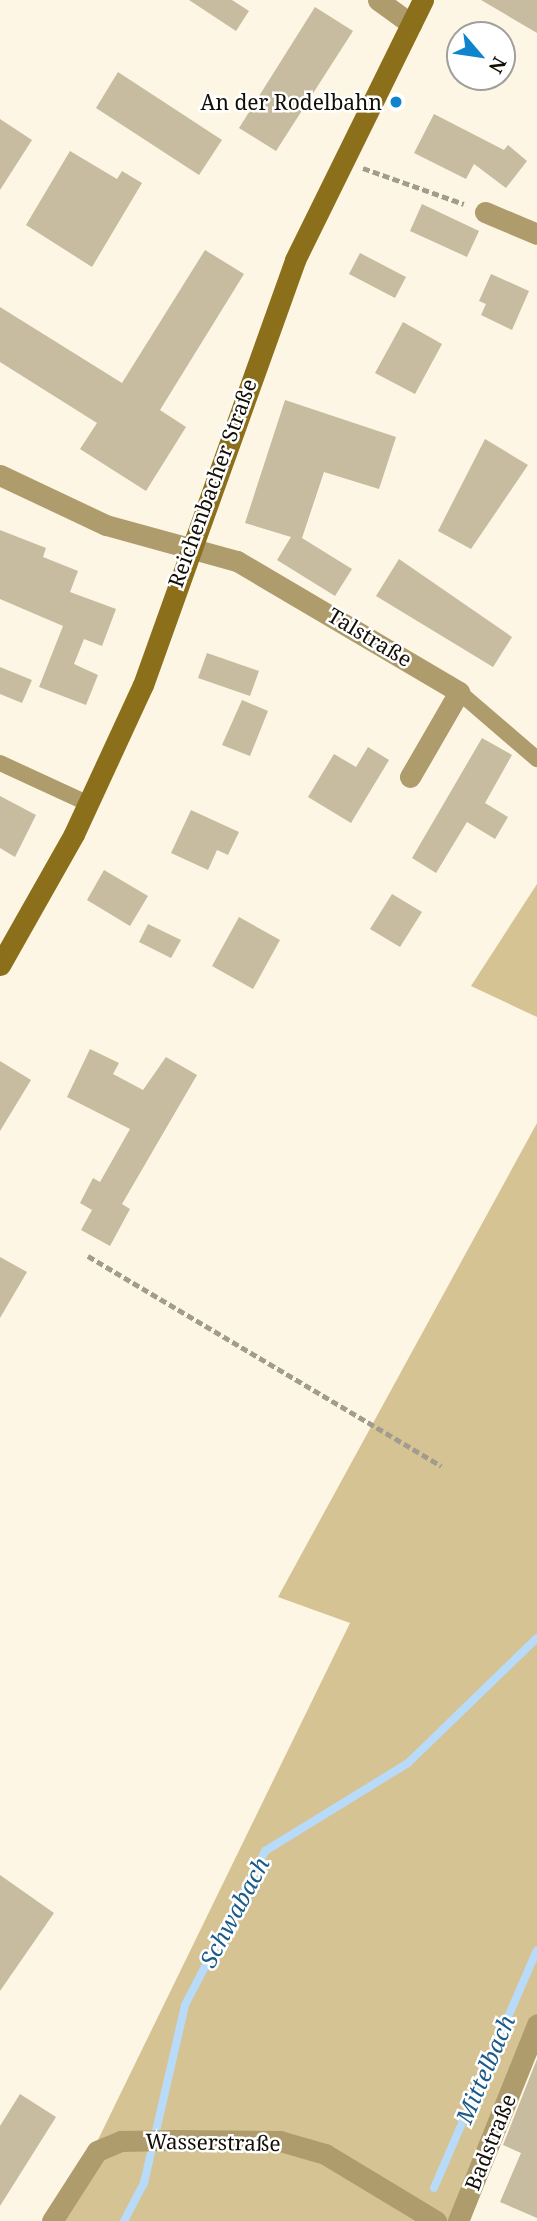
<!DOCTYPE html>
<html>
<head>
<meta charset="utf-8">
<style>
	body { margin:0 }
	#map { position:relative; width:537px; height:2221px; overflow:hidden; background:#fdf6e4; font-family:"Noto Serif",serif }
	div>[style] { position:absolute }
	[style*='--x'] { left:calc(var(--x)*1px); top:calc(var(--y)*1px); width:calc(var(--w)*1px); rotate:calc(var(--a)*1deg) }
	.green>* { inset:0; background:#d6c394 }
	.stream>* { height:8px; margin:-4px; padding:0 4px; transform-origin:4px; border-radius:4px; background:#b8dbf9 }
	.building>* { inset:0; background:#c7bc9f }
	.path>* { height:4.5px; margin-top:-2.25px; transform-origin:0; background:repeating-linear-gradient(90deg,#a19c8d 0 7px,transparent 0 10.5px) }
	.lane>* { height:16px; margin:-8px; padding:0 8px; transform-origin:8px; border-radius:8px; background:#af9c6c }
	.street>* { height:21px; margin:-10.5px; padding:0 10.5px; transform-origin:10.5px; border-radius:10.5px; background:#af9c6c }
	.secondary>* { height:21px; margin:-10.5px; padding:0 10.5px; transform-origin:10.5px; border-radius:10.5px; background:#8c6f1a }
	.dots>* { width:19px; height:19px; translate:-50% -50%; box-sizing:border-box; border:4px solid #fff; border-radius:50% }
	span { translate:-50% -50%; white-space:nowrap; text-align:center; line-height:1.15; -webkit-text-stroke:5px #fff; paint-order:stroke }
	.poi-label { font-size:21px; color:#130f06 }
	.right { translate:-100% -50%; text-align:right }
	.street-label { font-size:21px; color:#130f06 }
	.water-label { font-size:23px; color:#1a5b8a; font-style:italic }
	.north { position:absolute; left:446px; top:21px; width:70px; height:70px; box-sizing:border-box; background:#fff; border:2px solid #a19f9b; border-radius:50%; rotate:119deg; font-size:19px; font-weight:700; line-height:28px; text-align:center; color:#130f06 }
	.north::after { content:''; display:block; margin:auto; width:24px; height:32px; background:#0e84cd; clip-path:polygon(50% 0,100% 100%,50% 72%,0 100%) }
</style>
</head>
<body>
<div id="map">
	<div class="green">
		<div style="clip-path:polygon(537px 884px,537px 1017px,471px 986px)"></div>
		<div style="clip-path:polygon(537px 1123px,537px 2038px,454px 2221px,49px 2221px,94px 2148px,350px 1623px,278px 1597px)"></div>
	</div>
	<div class="stream">
		<div style="--x:434;--y:2188;--w:259;--a:-66.6"></div>
		<div style="--x:124;--y:2221;--w:43;--a:-62.2"></div>
		<div style="--x:144;--y:2183;--w:183;--a:-77"></div>
		<div style="--x:185;--y:2005;--w:174;--a:-62.5"></div>
		<div style="--x:265;--y:1851;--w:168;--a:-31.6"></div>
		<div style="--x:408;--y:1763;--w:180;--a:-44.1"></div>
	</div>
	<div class="building">
		<div style="clip-path:polygon(189px 0,232px 0,249px 11px,236px 31px)"></div>
		<div style="clip-path:polygon(481px 0,537px 0,537px 33px)"></div>
		<div style="clip-path:polygon(315px 7px,353px 31px,276px 151px,239px 128px)"></div>
		<div style="clip-path:polygon(118px 72px,222px 140px,199px 175px,96px 108px)"></div>
		<div style="clip-path:polygon(434px 114px,504px 150px,508px 145px,527px 161px,506px 188px,474px 164px,466px 179px,414px 153px)"></div>
		<div style="clip-path:polygon(0 119px,32px 140px,0 190px)"></div>
		<div style="clip-path:polygon(70px 151px,117px 179px,122px 171px,142px 183px,92px 267px,26px 225px)"></div>
		<div style="clip-path:polygon(422px 204px,479px 231px,467px 257px,410px 231px)"></div>
		<div style="clip-path:polygon(205px 250px,244px 274px,160px 410px,186px 427px,146px 491px,80px 449px,97px 423px,0 362px,0 307px,122px 383px)"></div>
		<div style="clip-path:polygon(360px 253px,406px 277px,395px 298px,349px 274px)"></div>
		<div style="clip-path:polygon(491px 274px,529px 291px,512px 330px,481px 315px,486px 304px,479px 301px)"></div>
		<div style="clip-path:polygon(403px 322px,442px 344px,415px 394px,375px 373px)"></div>
		<div style="clip-path:polygon(285px 400px,396px 437px,379px 489px,324px 472px,302px 538px,352px 569px,335px 596px,277px 560px,291px 537px,245px 523px)"></div>
		<div style="clip-path:polygon(485px 439px,528px 465px,471px 549px,438px 531px)"></div>
		<div style="clip-path:polygon(0 530px,46px 548px,43px 557px,78px 571px,70px 592px,116px 609px,102px 646px,84px 639px,74px 664px,98px 675px,86px 705px,39px 687px,63px 626px,0 599px)"></div>
		<div style="clip-path:polygon(399px 559px,512px 637px,493px 667px,376px 596px)"></div>
		<div style="clip-path:polygon(207px 653px,259px 671px,250px 696px,198px 678px)"></div>
		<div style="clip-path:polygon(0 667px,32px 680px,22px 703px,0 694px)"></div>
		<div style="clip-path:polygon(242px 700px,268px 711px,250px 756px,222px 745px)"></div>
		<div style="clip-path:polygon(482px 738px,512px 755px,485px 803px,508px 817px,495px 839px,467px 822px,436px 873px,412px 858px)"></div>
		<div style="clip-path:polygon(368px 747px,389px 760px,351px 823px,308px 797px,334px 754px,356px 767px)"></div>
		<div style="clip-path:polygon(0 796px,36px 815px,15px 857px,0 848px)"></div>
		<div style="clip-path:polygon(191px 810px,239px 832px,228px 855px,217px 850px,208px 870px,171px 853px)"></div>
		<div style="clip-path:polygon(104px 870px,148px 896px,130px 926px,87px 900px)"></div>
		<div style="clip-path:polygon(392px 894px,422px 912px,400px 947px,370px 929px)"></div>
		<div style="clip-path:polygon(239px 917px,280px 940px,253px 989px,212px 966px)"></div>
		<div style="clip-path:polygon(148px 924px,181px 940px,171px 958px,139px 942px)"></div>
		<div style="clip-path:polygon(90px 1049px,119px 1063px,113px 1074px,143px 1090px,166px 1057px,197px 1075px,122px 1204px,130px 1209px,110px 1246px,81px 1230px,92px 1210px,80px 1203px,93px 1178px,100px 1182px,130px 1129px,67px 1097px)"></div>
		<div style="clip-path:polygon(0 1061px,31px 1080px,0 1131px)"></div>
		<div style="clip-path:polygon(0 1257px,27px 1272px,0 1318px)"></div>
		<div style="clip-path:polygon(0 1875px,54px 1913px,0 1991px)"></div>
		<div style="clip-path:polygon(537px 2059px,537px 2218px,500px 2202px,521px 2153px,503px 2145px)"></div>
		<div style="clip-path:polygon(20px 2094px,56px 2117px,0 2206px,0 2126px)"></div>
	</div>
	<div class="path">
		<div style="--x:363;--y:168;--w:107;--a:19.6"></div>
		<div style="--x:88;--y:1256;--w:411;--a:30.7"></div>
	</div>
	<div class="lane">
		<div style="--x:459;--y:692;--w:103;--a:40.7"></div>
		<div style="--x:0;--y:763;--w:98;--a:24.7"></div>
	</div>
	<div class="street">
		<div style="--x:378;--y:0;--w:41;--a:36"></div>
		<div style="--x:485;--y:212;--w:56;--a:22.9"></div>
		<div style="--x:0;--y:475;--w:117;--a:25.3"></div>
		<div style="--x:106;--y:525;--w:136;--a:15.4"></div>
		<div style="--x:237;--y:561;--w:258;--a:30.5"></div>
		<div style="--x:459;--y:692;--w:98;--a:120"></div>
		<div style="--x:52;--y:2221;--w:83;--a:-57.3"></div>
		<div style="--x:97;--y:2151;--w:26;--a:-23"></div>
		<div style="--x:121;--y:2141;--w:51;--a:-1.1"></div>
		<div style="--x:172;--y:2140;--w:108;--a:0.5"></div>
		<div style="--x:280;--y:2141;--w:47;--a:16.1"></div>
		<div style="--x:325;--y:2154;--w:130;--a:31.1"></div>
		<div style="--x:458;--y:2221;--w:212;--a:-68.1"></div>
	</div>
	<div class="secondary">
		<div style="--x:0;--y:965;--w:150;--a:-60.5"></div>
		<div style="--x:74;--y:834;--w:164;--a:-65.2"></div>
		<div style="--x:143;--y:685;--w:451;--a:-70.3"></div>
		<div style="--x:295;--y:260;--w:290;--a:-63.8"></div>
	</div>
	<div class="dots">
		<div style="left:396px;top:102px;background:#0e84cd"></div>
	</div>
	<div class="poi-label">
		<span class="right" style="left:382px;top:102px">An der Rodelbahn</span>
	</div>
	<div class="street-label">
		<span style="left:212px;top:483px;rotate:-70deg">Reichenbacher Straße</span>
		<span style="left:370px;top:637px;rotate:31deg">Talstraße</span>
		<span style="left:213px;top:2142px;rotate:1deg">Wasserstraße</span>
		<span style="left:490px;top:2142px;rotate:-68deg">Badstraße</span>
	</div>
	<div class="water-label">
		<span style="left:234px;top:1912px;rotate:-62deg">Schwabach</span>
		<span style="left:485px;top:2069px;rotate:-67deg">Mittelbach</span>
	</div>
	<div class="north">N</div>
</div>
</body>
</html>
